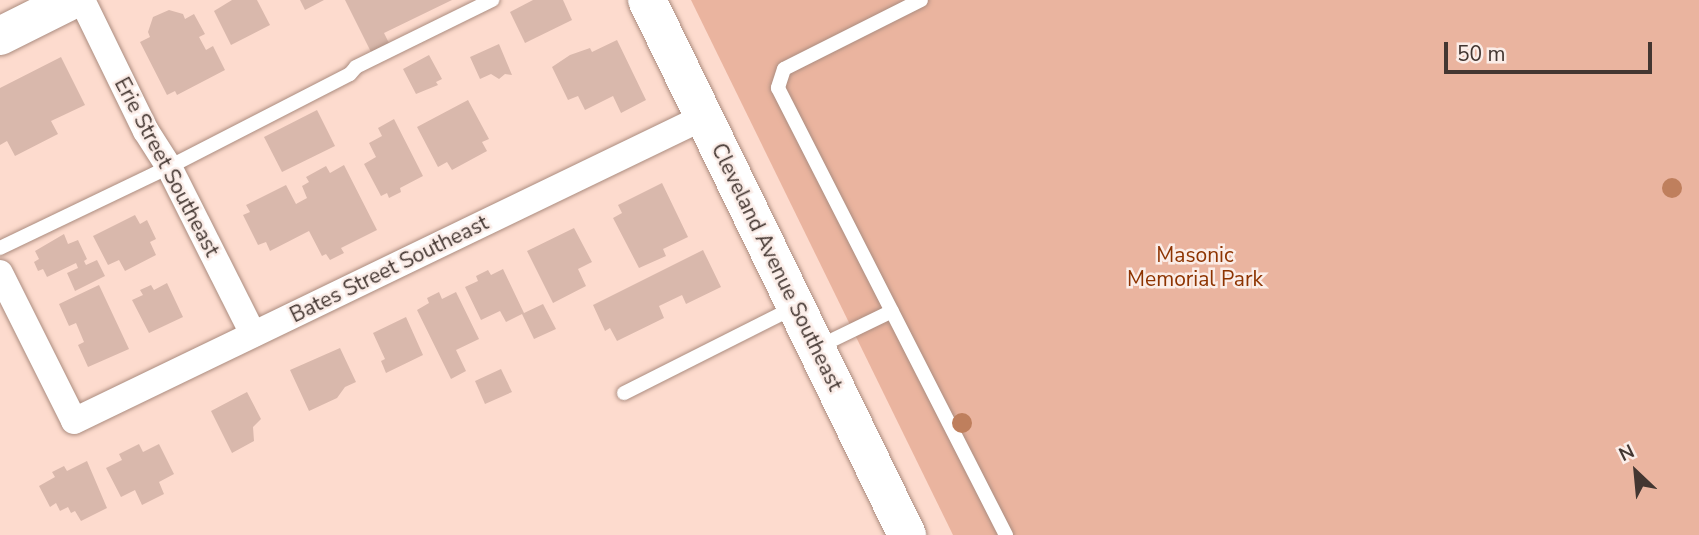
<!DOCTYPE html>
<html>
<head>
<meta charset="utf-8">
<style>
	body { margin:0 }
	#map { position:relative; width:1699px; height:535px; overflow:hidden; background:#fddbce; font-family:"Nunito Sans",sans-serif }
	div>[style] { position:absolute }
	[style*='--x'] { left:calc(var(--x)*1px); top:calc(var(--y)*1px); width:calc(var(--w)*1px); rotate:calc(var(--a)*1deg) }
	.green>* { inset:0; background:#eab49f }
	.building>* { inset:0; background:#d9b8ac }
	.roads { filter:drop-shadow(0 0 2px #ab8c7f) drop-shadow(0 0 2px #ab8c7f) }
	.lane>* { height:14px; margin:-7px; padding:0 7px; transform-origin:7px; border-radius:7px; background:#fff }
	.street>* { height:26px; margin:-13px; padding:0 13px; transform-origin:13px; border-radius:13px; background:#fff }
	.secondary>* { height:38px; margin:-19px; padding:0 19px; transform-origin:19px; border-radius:19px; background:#fff }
	.trees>* { width:20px; height:20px; margin:-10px; border-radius:50%; background:#bf7f5d }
	span { translate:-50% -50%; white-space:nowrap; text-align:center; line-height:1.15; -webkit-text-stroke:5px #fbede8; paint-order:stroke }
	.street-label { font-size:21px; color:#433631 }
	.park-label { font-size:21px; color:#8d3301 }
	.north { position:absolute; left:1601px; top:437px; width:70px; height:70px; -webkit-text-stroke:5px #fbede8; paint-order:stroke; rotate:334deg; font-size:19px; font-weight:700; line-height:28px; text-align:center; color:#433631 }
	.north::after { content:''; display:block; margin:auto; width:24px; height:32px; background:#433631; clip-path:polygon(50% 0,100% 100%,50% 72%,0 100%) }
	.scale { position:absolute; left:1444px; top:42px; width:208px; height:32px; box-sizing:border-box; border:4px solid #433631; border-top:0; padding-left:9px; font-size:21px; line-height:24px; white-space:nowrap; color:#433631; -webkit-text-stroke:5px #fbede8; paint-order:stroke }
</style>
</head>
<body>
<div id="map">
	<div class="green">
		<div style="clip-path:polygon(691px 0,1699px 0,1699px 535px,953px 535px)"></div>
	</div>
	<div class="building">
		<div style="clip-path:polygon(232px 0,257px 0,270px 25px,231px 45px,214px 11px)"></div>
		<div style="clip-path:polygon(300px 0,324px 0,305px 10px)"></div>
		<div style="clip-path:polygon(345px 0,452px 0,384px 33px,390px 45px,372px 54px)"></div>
		<div style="clip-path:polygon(533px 0,563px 0,572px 20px,525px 43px,510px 12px)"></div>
		<div style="clip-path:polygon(169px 10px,183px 14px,185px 19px,194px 14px,205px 34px,199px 37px,206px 50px,213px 46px,225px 70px,177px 95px,175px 91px,167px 95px,140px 42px,150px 37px,148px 32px,153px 17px)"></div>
		<div style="clip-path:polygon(617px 40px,646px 100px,621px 113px,613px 96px,585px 110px,578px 96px,568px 100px,552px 67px,570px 55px,590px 48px,592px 52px)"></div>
		<div style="clip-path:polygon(499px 44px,512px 75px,505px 74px,499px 79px,491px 74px,480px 79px,470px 57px)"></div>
		<div style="clip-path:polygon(429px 55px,442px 79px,436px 82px,438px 85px,416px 94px,403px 69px)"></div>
		<div style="clip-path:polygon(61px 57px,85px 105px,51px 121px,58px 134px,15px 156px,7px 141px,0 145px,0 88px)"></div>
		<div style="clip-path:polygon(468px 100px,489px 139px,482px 142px,487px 151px,452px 170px,447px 162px,438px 167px,417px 127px)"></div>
		<div style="clip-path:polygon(317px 110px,335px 146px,282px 172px,264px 137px)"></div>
		<div style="clip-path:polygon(394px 119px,423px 176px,400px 188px,401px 192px,389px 198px,387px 193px,381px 196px,364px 164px,376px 157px,369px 143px,382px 136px,378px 128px)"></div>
		<div style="clip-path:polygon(344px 165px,377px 230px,341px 248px,344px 253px,330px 260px,326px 254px,322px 256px,309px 231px,270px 251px,266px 242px,258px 245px,243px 215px,250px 212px,246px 205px,286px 185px,296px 204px,307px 198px,302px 186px,309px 182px,306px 177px,326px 166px,330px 173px)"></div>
		<div style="clip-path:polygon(662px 183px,688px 237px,663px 249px,666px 256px,639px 268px,613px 218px,622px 213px,618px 205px)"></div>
		<div style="clip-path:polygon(135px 215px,140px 224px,147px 220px,156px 239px,150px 242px,156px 255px,125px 271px,119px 260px,108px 265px,93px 236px)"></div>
		<div style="clip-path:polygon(574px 228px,592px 262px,578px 269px,586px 286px,553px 303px,527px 251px)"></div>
		<div style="clip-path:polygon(64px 234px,68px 244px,78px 240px,87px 259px,84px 261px,86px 265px,97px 260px,105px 276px,75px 291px,67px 273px,78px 268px,76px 263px,47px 277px,43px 269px,38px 271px,34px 262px,39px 259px,35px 251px)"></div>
		<div style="clip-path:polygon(703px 250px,721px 287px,686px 304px,682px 295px,659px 306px,664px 318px,617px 341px,610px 328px,605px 331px,593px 305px)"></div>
		<div style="clip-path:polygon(503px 269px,524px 313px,543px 304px,556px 329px,534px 339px,522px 314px,506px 322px,500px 311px,481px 320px,465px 287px,478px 281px,476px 276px,488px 270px,491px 275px)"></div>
		<div style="clip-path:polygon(167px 283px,183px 317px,149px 333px,132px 300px,143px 295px,140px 290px,151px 285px,154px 290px)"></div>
		<div style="clip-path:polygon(99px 285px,129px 349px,88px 367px,78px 345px,84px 342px,76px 323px,69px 326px,59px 304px)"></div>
		<div style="clip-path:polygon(439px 292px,442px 299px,456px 292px,479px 339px,456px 350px,466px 371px,451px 379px,417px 310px,429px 303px,427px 298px)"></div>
		<div style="clip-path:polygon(406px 317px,423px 355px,386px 373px,381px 361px,385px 359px,373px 333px)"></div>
		<div style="clip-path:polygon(340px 348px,356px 382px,345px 387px,337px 398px,309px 411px,290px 370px)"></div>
		<div style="clip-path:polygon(501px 369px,512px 392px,485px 404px,475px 381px)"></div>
		<div style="clip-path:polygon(247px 392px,261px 419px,253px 427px,254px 441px,232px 453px,211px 411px)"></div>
		<div style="clip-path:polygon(139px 444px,143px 452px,159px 444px,174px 474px,159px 482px,164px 494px,142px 505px,135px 490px,121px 497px,106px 468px,122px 460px,119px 454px)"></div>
		<div style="clip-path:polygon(87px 461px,107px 508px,81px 521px,75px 511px,71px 513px,68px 507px,60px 511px,56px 503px,50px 507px,39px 486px,55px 477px,52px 472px,64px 466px,67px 471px)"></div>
	</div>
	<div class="roads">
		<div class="lane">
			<div style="--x:921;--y:0;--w:153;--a:153.3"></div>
			<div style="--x:784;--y:69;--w:20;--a:108"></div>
			<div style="--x:778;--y:88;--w:502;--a:62.98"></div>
			<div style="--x:0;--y:248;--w:187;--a:-25.6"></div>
			<div style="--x:169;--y:167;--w:203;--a:-27.2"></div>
			<div style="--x:350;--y:74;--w:9;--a:-49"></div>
			<div style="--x:356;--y:67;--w:152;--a:-26.2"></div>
			<div style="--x:818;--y:347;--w:82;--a:-25.9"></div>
			<div style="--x:624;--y:393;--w:191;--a:-26.7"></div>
		</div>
		<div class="street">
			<div style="--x:82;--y:0;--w:146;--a:64"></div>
			<div style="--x:146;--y:131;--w:43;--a:57.4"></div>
			<div style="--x:169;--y:167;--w:187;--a:63.3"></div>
			<div style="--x:0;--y:273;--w:165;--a:63.4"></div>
			<div style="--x:74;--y:421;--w:700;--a:-25.76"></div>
		</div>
		<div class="secondary">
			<div style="--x:647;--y:0;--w:595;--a:64.08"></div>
			<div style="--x:0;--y:36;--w:80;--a:-26.6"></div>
		</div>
	</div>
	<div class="trees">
		<div style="left:1672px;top:188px"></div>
		<div style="left:962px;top:423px"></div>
	</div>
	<div class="street-label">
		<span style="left:167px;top:167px;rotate:62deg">Erie Street Southeast</span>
		<span style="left:777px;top:267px;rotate:64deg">Cleveland Avenue Southeast</span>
		<span style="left:389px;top:269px;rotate:-26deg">Bates Street Southeast</span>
	</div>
	<div class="park-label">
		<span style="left:1195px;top:267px">Masonic<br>Memorial Park</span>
	</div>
	<div class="north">N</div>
	<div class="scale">50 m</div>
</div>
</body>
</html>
